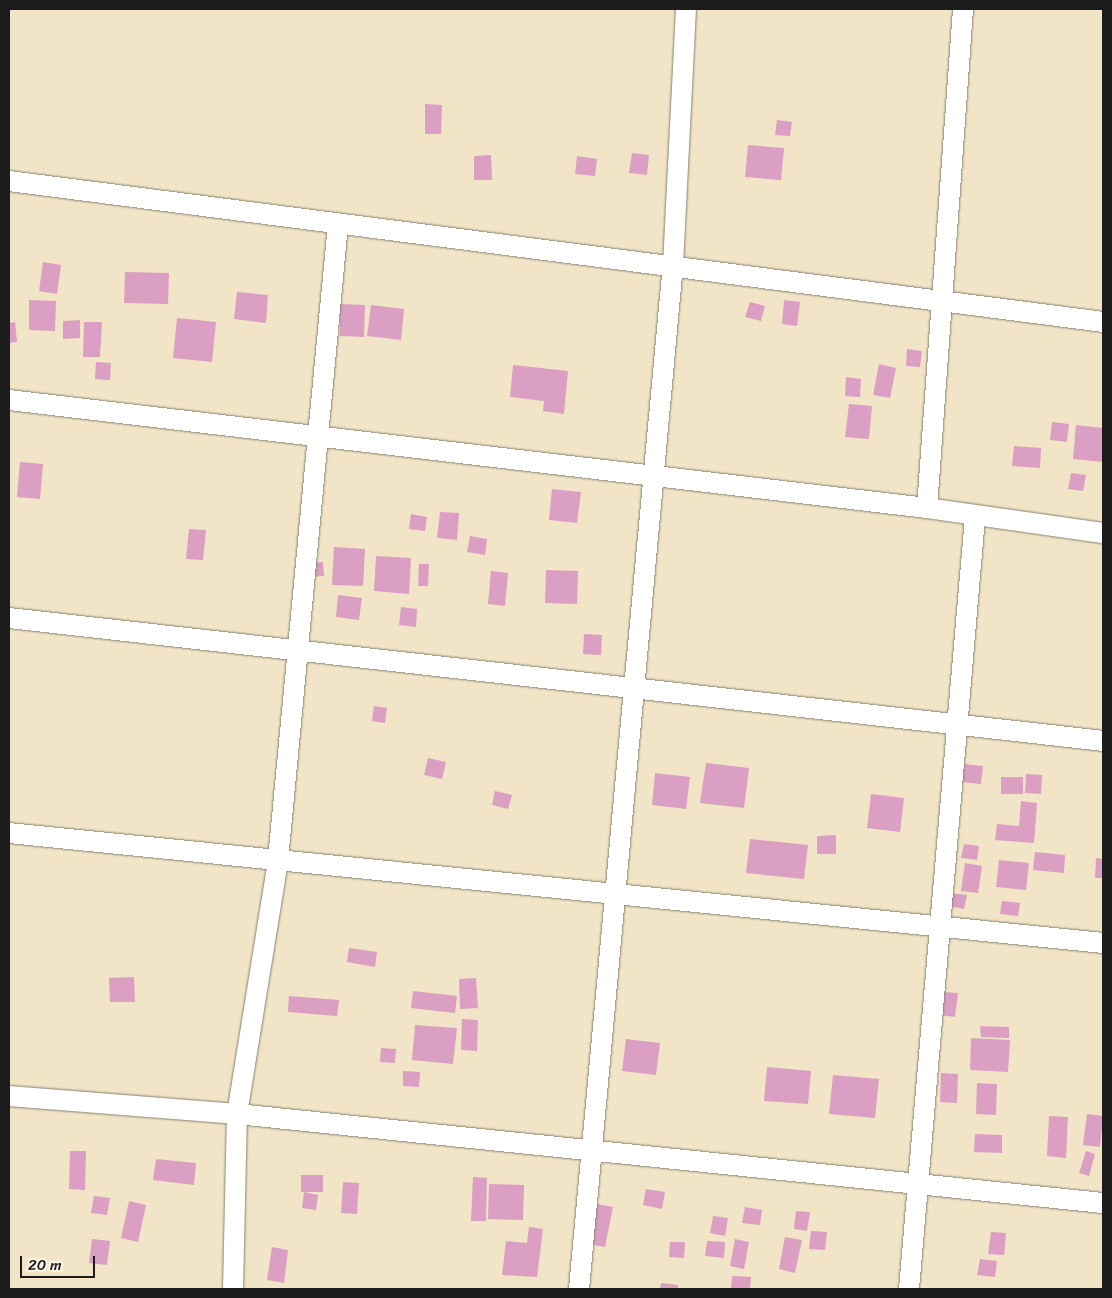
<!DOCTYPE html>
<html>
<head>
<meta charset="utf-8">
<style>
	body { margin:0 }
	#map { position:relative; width:1112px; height:1298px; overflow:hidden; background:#f2e4c6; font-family:Sriracha,sans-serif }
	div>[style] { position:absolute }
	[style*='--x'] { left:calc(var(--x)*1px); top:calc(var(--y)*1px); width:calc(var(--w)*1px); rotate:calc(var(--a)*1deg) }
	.building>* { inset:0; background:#da9fc2 }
	.roads { filter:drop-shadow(0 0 1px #878071) drop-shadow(0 0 1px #878071) }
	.minor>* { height:20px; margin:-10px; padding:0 10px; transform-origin:10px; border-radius:10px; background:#fff }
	span { translate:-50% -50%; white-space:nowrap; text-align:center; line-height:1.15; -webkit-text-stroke:4.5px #fcf5e5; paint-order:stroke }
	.frame { position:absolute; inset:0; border:10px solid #1c1c1c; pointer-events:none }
	.scale { position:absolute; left:20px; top:1256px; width:75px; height:22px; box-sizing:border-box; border:2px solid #1c1c1c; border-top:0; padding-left:6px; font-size:15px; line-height:18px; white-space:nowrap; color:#1c1c1c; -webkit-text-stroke:4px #fcf5e5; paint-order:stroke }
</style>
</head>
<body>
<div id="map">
	<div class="building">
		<div style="clip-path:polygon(425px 104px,442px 105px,441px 134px,425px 134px)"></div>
		<div style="clip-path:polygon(777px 120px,792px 122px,790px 136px,775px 135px)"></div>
		<div style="clip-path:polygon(748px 145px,784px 148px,781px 180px,745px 177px)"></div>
		<div style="clip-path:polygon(632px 153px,649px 155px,647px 175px,629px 173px)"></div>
		<div style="clip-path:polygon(491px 155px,492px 180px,474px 180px,474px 156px)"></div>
		<div style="clip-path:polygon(577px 156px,597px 159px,595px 176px,575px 174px)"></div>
		<div style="clip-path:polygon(43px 262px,61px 265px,57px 294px,39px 291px)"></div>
		<div style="clip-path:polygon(125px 272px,169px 273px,168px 304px,124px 303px)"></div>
		<div style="clip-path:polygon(237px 292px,268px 295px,266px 323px,234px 319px)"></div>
		<div style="clip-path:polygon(29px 300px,56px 301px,55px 331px,29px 330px)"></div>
		<div style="clip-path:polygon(784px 300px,800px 302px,797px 326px,782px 324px)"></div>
		<div style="clip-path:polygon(750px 302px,765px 306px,761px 321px,745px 317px)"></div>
		<div style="clip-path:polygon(340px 304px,365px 305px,364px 337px,340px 336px)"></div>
		<div style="clip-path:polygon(371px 305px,404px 309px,401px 340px,367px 336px)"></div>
		<div style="clip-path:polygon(177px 318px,216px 322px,212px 362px,173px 358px)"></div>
		<div style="clip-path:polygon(80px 320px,80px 338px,63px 339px,63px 321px)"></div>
		<div style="clip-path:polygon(15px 322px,17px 342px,9px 343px,9px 323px)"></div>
		<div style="clip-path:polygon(84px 322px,102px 322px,100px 357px,83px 357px)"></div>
		<div style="clip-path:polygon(907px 349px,922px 351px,920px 367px,906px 366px)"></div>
		<div style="clip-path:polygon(96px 362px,111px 363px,110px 380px,95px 379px)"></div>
		<div style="clip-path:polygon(879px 364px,896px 368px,890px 398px,873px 395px)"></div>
		<div style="clip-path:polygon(513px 365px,568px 371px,564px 414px,543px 411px,544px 401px,510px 397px)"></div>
		<div style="clip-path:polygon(846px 377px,861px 379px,860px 397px,845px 396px)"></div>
		<div style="clip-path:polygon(849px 404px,872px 406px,869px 439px,845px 437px)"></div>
		<div style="clip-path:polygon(1052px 422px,1069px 424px,1067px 442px,1050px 440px)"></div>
		<div style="clip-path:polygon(1076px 425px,1103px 428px,1103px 462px,1073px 459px)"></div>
		<div style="clip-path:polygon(1014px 446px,1041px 448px,1040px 468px,1012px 466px)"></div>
		<div style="clip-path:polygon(20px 462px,43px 464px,40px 499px,17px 497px)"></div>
		<div style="clip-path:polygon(1071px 473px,1086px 475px,1083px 491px,1068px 489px)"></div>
		<div style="clip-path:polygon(552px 489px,581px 492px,577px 523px,549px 520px)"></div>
		<div style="clip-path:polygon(440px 512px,459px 513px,457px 540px,437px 538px)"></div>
		<div style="clip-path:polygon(411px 514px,427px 517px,425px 531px,409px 529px)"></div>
		<div style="clip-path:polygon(189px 529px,206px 530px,203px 560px,186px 559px)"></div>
		<div style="clip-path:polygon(470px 536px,487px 539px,485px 555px,467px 552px)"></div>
		<div style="clip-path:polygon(334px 547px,365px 549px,363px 586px,332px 585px)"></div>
		<div style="clip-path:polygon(376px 556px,411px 558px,409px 594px,374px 591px)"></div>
		<div style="clip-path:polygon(323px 562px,324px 576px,309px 577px,309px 563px)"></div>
		<div style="clip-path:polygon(419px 564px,429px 564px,428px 586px,418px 586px)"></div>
		<div style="clip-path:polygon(546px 570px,578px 571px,577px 604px,545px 603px)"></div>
		<div style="clip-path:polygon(491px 571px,508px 573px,505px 606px,488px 604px)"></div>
		<div style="clip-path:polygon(338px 595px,362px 598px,359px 620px,336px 617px)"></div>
		<div style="clip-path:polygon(401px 607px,417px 609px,416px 627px,399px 625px)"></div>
		<div style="clip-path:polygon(584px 634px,602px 635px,601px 655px,583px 654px)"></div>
		<div style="clip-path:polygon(374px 706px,387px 708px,385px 723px,372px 721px)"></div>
		<div style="clip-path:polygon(428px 758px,446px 762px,442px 779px,424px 775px)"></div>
		<div style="clip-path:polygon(706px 763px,749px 768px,744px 808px,700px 803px)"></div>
		<div style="clip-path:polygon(964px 764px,983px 766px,981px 784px,962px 782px)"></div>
		<div style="clip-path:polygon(655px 773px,690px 777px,686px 809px,652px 805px)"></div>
		<div style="clip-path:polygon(1026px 774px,1042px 775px,1041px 794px,1025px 793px)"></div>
		<div style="clip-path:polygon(1001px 777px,1023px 777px,1023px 794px,1001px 794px)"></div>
		<div style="clip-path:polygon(495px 791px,512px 795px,508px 809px,492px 805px)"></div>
		<div style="clip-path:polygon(871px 794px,904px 798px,900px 832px,867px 828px)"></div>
		<div style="clip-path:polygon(1021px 801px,1037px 803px,1034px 843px,995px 840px,997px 824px,1019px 826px)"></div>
		<div style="clip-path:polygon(836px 835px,836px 854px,817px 854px,817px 836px)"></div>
		<div style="clip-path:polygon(750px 839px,808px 845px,804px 879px,746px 873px)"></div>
		<div style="clip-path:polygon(964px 844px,979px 846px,977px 860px,961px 858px)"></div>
		<div style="clip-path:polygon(1035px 852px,1065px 855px,1064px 873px,1033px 870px)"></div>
		<div style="clip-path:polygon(1096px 858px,1103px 859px,1103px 878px,1095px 878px)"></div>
		<div style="clip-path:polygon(999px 860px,1029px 863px,1026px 890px,996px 887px)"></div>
		<div style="clip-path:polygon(965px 863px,982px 866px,978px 893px,961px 891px)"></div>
		<div style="clip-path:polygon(951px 893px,967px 895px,964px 909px,949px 906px)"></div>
		<div style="clip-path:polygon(1002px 901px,1020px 903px,1018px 916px,1000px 914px)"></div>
		<div style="clip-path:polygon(349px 948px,377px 952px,375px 967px,347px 962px)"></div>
		<div style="clip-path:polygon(134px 977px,135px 1002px,110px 1002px,109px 978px)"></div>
		<div style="clip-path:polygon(476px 978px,478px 1008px,460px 1009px,459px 979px)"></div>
		<div style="clip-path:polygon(413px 991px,457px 996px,455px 1013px,411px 1008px)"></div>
		<div style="clip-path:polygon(942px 992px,958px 993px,955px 1017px,939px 1015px)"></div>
		<div style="clip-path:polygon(289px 996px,339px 1000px,337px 1016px,288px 1012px)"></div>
		<div style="clip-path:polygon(462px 1019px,478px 1020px,477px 1051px,461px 1050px)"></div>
		<div style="clip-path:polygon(415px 1025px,457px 1028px,453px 1064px,412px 1060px)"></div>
		<div style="clip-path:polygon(980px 1026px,1009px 1027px,1009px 1038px,981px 1037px)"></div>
		<div style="clip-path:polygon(971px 1038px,1010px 1040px,1008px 1072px,970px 1070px)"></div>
		<div style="clip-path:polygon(626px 1039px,660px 1043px,656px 1075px,622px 1071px)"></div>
		<div style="clip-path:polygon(381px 1048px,396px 1049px,395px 1063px,380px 1062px)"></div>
		<div style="clip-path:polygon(767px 1067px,811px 1071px,808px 1104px,764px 1101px)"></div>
		<div style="clip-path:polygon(403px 1071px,420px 1072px,419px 1087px,403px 1086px)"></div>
		<div style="clip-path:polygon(941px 1073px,958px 1074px,957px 1103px,940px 1102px)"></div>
		<div style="clip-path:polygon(833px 1075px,879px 1079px,875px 1118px,829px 1114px)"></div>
		<div style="clip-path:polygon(977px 1083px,997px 1084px,996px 1115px,976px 1114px)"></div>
		<div style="clip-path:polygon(1087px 1114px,1103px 1116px,1100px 1147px,1083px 1145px)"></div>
		<div style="clip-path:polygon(1049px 1116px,1068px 1117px,1066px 1158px,1047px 1156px)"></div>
		<div style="clip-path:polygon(975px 1134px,1002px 1135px,1002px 1153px,974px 1152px)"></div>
		<div style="clip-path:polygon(70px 1151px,86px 1151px,85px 1190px,69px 1189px)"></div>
		<div style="clip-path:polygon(1086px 1151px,1095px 1154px,1089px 1176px,1079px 1173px)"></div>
		<div style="clip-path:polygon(156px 1159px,196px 1163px,194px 1185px,153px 1180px)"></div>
		<div style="clip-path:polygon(301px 1175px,323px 1175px,323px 1192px,301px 1192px)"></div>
		<div style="clip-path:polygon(473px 1177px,487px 1178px,486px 1221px,471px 1221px)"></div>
		<div style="clip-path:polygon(343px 1182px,359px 1183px,357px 1214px,341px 1213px)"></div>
		<div style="clip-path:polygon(489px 1184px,524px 1185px,523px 1220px,488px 1219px)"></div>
		<div style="clip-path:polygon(646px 1189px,665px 1192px,662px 1209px,643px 1205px)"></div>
		<div style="clip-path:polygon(304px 1192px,318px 1195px,316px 1210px,302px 1208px)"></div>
		<div style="clip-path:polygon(94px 1196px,110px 1198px,107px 1215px,91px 1213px)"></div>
		<div style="clip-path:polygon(129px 1201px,146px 1205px,138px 1242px,121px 1238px)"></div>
		<div style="clip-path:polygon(591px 1203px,613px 1207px,605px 1247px,583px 1243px)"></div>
		<div style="clip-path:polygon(745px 1207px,762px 1210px,760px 1225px,742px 1223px)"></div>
		<div style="clip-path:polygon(796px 1211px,810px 1212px,807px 1231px,794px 1229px)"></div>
		<div style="clip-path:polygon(713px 1216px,728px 1218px,725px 1236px,710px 1233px)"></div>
		<div style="clip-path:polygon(529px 1227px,543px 1229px,537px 1277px,502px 1275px,506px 1241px,527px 1243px)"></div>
		<div style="clip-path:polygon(811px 1231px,827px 1232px,825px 1250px,809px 1249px)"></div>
		<div style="clip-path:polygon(991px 1232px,1006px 1233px,1004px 1255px,988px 1254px)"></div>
		<div style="clip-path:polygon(785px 1237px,802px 1240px,795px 1273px,779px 1269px)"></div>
		<div style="clip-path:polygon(92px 1239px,110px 1241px,107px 1265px,89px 1263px)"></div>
		<div style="clip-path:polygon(735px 1239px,749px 1242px,744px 1269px,730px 1266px)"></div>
		<div style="clip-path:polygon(707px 1241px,725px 1242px,724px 1258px,705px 1256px)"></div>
		<div style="clip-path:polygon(670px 1242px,685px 1242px,684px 1258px,669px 1257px)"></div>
		<div style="clip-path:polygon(272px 1247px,288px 1250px,284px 1283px,267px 1280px)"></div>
		<div style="clip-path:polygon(980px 1259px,997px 1261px,995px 1277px,977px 1275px)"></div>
		<div style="clip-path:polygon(732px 1276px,751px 1277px,750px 1289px,731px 1289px)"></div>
		<div style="clip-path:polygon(661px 1283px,678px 1285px,678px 1289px,660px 1289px)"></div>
	</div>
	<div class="roads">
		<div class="minor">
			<div style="--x:9;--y:181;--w:1103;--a:7.34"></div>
			<div style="--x:9;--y:400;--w:924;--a:6.71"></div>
			<div style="--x:927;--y:508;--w:500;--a:-85.87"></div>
			<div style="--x:927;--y:508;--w:178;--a:8.1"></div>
			<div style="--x:9;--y:618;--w:1101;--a:6.41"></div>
			<div style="--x:9;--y:833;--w:1100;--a:5.74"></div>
			<div style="--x:9;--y:1096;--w:229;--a:4.5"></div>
			<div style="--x:237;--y:1114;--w:871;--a:5.87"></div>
			<div style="--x:233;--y:1289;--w:175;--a:-88.7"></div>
			<div style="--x:237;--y:1114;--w:257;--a:-80.8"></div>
			<div style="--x:278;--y:860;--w:639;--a:-84.61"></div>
			<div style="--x:579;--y:1289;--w:1028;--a:-84.76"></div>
			<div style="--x:673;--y:265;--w:256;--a:-87.1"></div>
			<div style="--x:909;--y:1289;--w:775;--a:-85.11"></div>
		</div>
	</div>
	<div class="frame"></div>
	<div class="scale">20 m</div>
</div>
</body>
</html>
